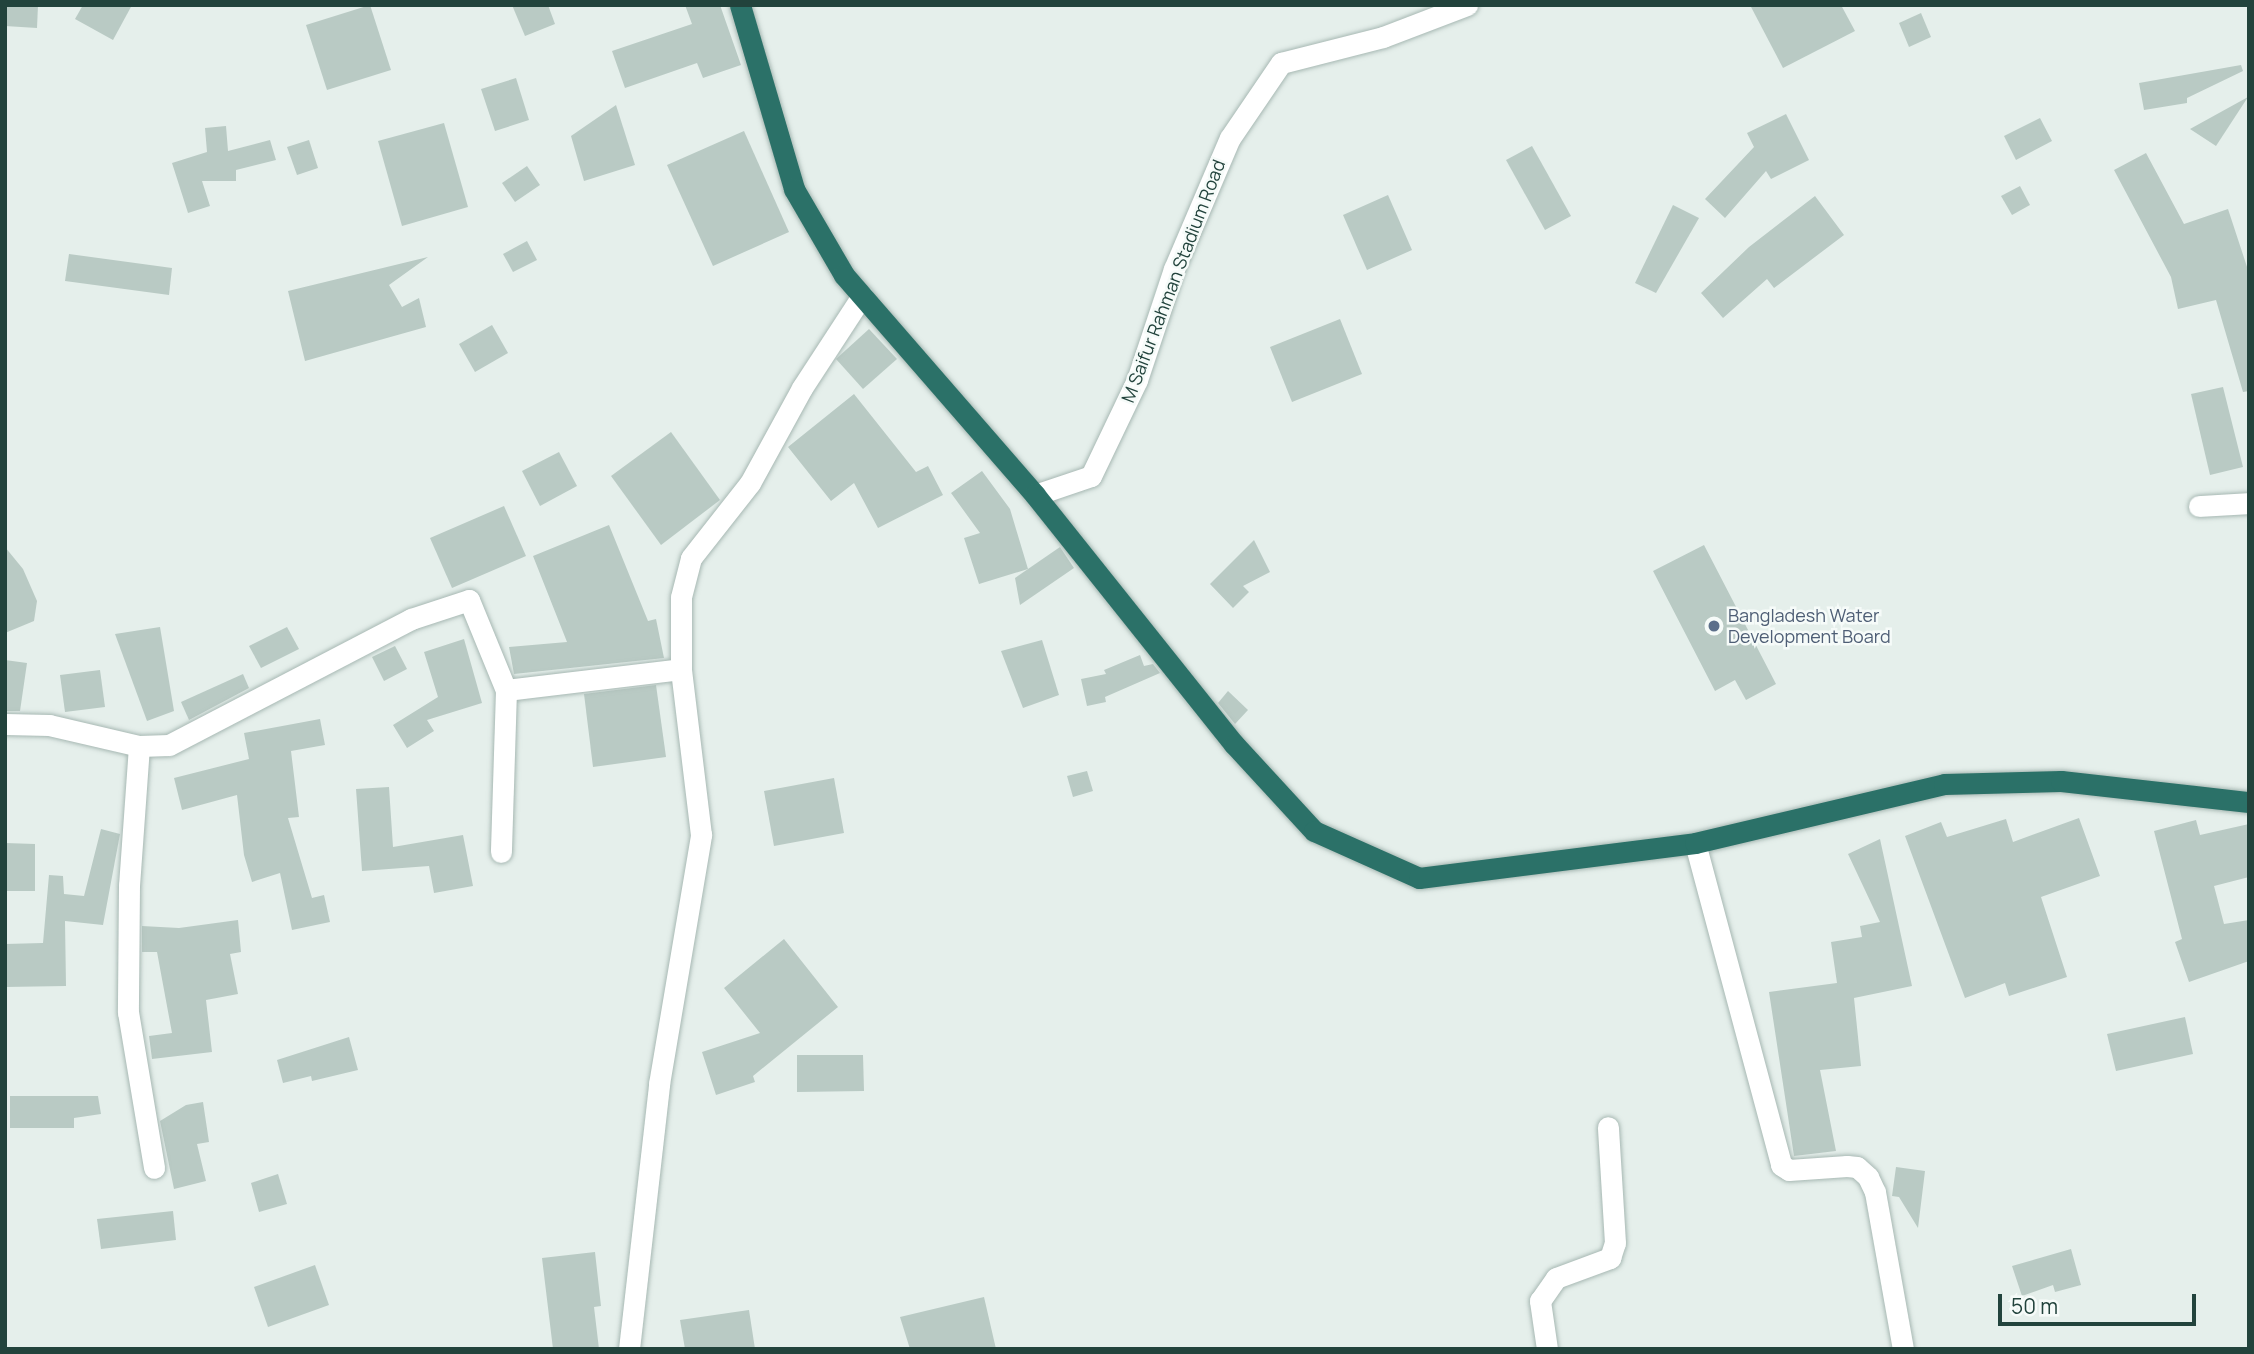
<!DOCTYPE html>
<html>
<head>
<meta charset="utf-8">
<style>
	body { margin:0 }
	#map { position:relative; width:2254px; height:1354px; overflow:hidden; background:#e5efeb; font-family:Manrope,sans-serif }
	div>[style] { position:absolute }
	[style*='--x'] { left:calc(var(--x)*1px); top:calc(var(--y)*1px); width:calc(var(--w)*1px); rotate:calc(var(--a)*1deg) }
	.building>* { inset:0; background:#b9cac4 }
	.roads { filter:drop-shadow(0 0 2px #a7b8b3) drop-shadow(0 0 2px #a7b8b3) }
	.minor>* { height:21px; margin:-10.5px; padding:0 10.5px; transform-origin:10.5px; border-radius:10.5px; background:#fff }
	.highway>* { height:21px; margin:-10.5px; padding:0 10.5px; transform-origin:10.5px; border-radius:10.5px; background:#2b7168 }
	.dots>* { width:19px; height:19px; translate:-50% -50%; box-sizing:border-box; border:4px solid #f6fbf9; border-radius:50% }
	span { translate:-50% -50%; white-space:nowrap; text-align:center; line-height:1.15; -webkit-text-stroke:5px #f6fbf9; paint-order:stroke }
	.street-label { font-size:18px; color:#22433c }
	.service-label { font-size:18px; color:#4e5e75 }
	.left { translate:0 -50%; text-align:left }
	.frame { position:absolute; inset:0; border:7px solid #22433c; pointer-events:none }
	.scale { position:absolute; left:1998px; top:1294px; width:198px; height:32px; box-sizing:border-box; border:4px solid #22433c; border-top:0; padding-left:9px; font-size:21px; line-height:24px; white-space:nowrap; color:#22433c; -webkit-text-stroke:5px #f6fbf9; paint-order:stroke }
</style>
</head>
<body>
<div id="map">
	<div class="building">
		<div style="clip-path:polygon(5px 5px,38px 5px,37px 28px,5px 26px)"></div>
		<div style="clip-path:polygon(83px 5px,132px 5px,113px 40px,75px 19px)"></div>
		<div style="clip-path:polygon(370px 5px,391px 70px,327px 90px,306px 25px)"></div>
		<div style="clip-path:polygon(512px 5px,548px 5px,555px 24px,525px 36px)"></div>
		<div style="clip-path:polygon(685px 5px,720px 5px,741px 65px,703px 78px,697px 63px,625px 88px,612px 51px,692px 24px)"></div>
		<div style="clip-path:polygon(1750px 5px,1841px 5px,1855px 31px,1783px 68px)"></div>
		<div style="clip-path:polygon(1921px 13px,1931px 37px,1909px 47px,1899px 23px)"></div>
		<div style="clip-path:polygon(2241px 65px,2243px 71px,2187px 98px,2187px 103px,2144px 110px,2139px 83px)"></div>
		<div style="clip-path:polygon(516px 78px,529px 120px,495px 131px,481px 89px)"></div>
		<div style="clip-path:polygon(2248px 97px,2216px 146px,2190px 129px)"></div>
		<div style="clip-path:polygon(616px 105px,635px 165px,584px 181px,571px 136px)"></div>
		<div style="clip-path:polygon(1786px 114px,1809px 160px,1771px 179px,1766px 171px,1725px 218px,1705px 199px,1754px 147px,1747px 133px)"></div>
		<div style="clip-path:polygon(2040px 118px,2052px 141px,2016px 160px,2004px 136px)"></div>
		<div style="clip-path:polygon(444px 123px,468px 207px,402px 226px,378px 141px)"></div>
		<div style="clip-path:polygon(226px 126px,228px 151px,270px 140px,276px 160px,236px 170px,236px 181px,202px 181px,210px 206px,188px 213px,172px 163px,207px 152px,205px 128px)"></div>
		<div style="clip-path:polygon(744px 131px,789px 232px,713px 266px,667px 165px)"></div>
		<div style="clip-path:polygon(309px 140px,318px 168px,297px 175px,287px 147px)"></div>
		<div style="clip-path:polygon(1532px 146px,1571px 216px,1545px 230px,1506px 160px)"></div>
		<div style="clip-path:polygon(2146px 153px,2184px 224px,2228px 209px,2249px 273px,2249px 391px,2243px 392px,2216px 300px,2178px 309px,2171px 277px,2114px 170px)"></div>
		<div style="clip-path:polygon(527px 166px,540px 185px,515px 202px,502px 183px)"></div>
		<div style="clip-path:polygon(2020px 186px,2030px 205px,2012px 215px,2001px 196px)"></div>
		<div style="clip-path:polygon(1388px 195px,1412px 250px,1367px 270px,1343px 215px)"></div>
		<div style="clip-path:polygon(1815px 196px,1844px 235px,1774px 288px,1767px 279px,1723px 318px,1701px 293px,1749px 247px)"></div>
		<div style="clip-path:polygon(1673px 205px,1699px 218px,1656px 293px,1635px 283px)"></div>
		<div style="clip-path:polygon(527px 241px,537px 260px,513px 272px,503px 254px)"></div>
		<div style="clip-path:polygon(69px 254px,172px 268px,169px 295px,65px 281px)"></div>
		<div style="clip-path:polygon(428px 257px,389px 285px,402px 307px,419px 298px,426px 327px,305px 361px,288px 291px)"></div>
		<div style="clip-path:polygon(1340px 319px,1362px 374px,1292px 402px,1270px 347px)"></div>
		<div style="clip-path:polygon(492px 325px,508px 353px,475px 372px,459px 344px)"></div>
		<div style="clip-path:polygon(869px 329px,897px 359px,863px 389px,836px 359px)"></div>
		<div style="clip-path:polygon(2223px 387px,2243px 467px,2210px 475px,2191px 394px)"></div>
		<div style="clip-path:polygon(854px 394px,916px 472px,928px 466px,943px 495px,878px 528px,854px 483px,831px 501px,788px 447px)"></div>
		<div style="clip-path:polygon(671px 432px,720px 500px,661px 545px,611px 476px)"></div>
		<div style="clip-path:polygon(559px 452px,577px 486px,540px 506px,522px 471px)"></div>
		<div style="clip-path:polygon(982px 471px,1010px 509px,1028px 569px,979px 584px,964px 538px,980px 533px,951px 493px)"></div>
		<div style="clip-path:polygon(504px 506px,526px 556px,452px 588px,430px 538px)"></div>
		<div style="clip-path:polygon(609px 525px,648px 621px,656px 619px,664px 658px,514px 674px,509px 647px,567px 642px,533px 556px)"></div>
		<div style="clip-path:polygon(1254px 540px,1270px 572px,1243px 586px,1249px 592px,1233px 608px,1210px 584px)"></div>
		<div style="clip-path:polygon(1704px 545px,1776px 684px,1746px 700px,1735px 680px,1715px 691px,1653px 571px)"></div>
		<div style="clip-path:polygon(5px 547px,23px 569px,37px 601px,34px 621px,5px 633px)"></div>
		<div style="clip-path:polygon(1060px 547px,1074px 568px,1020px 605px,1015px 578px)"></div>
		<div style="clip-path:polygon(160px 627px,174px 711px,147px 721px,115px 634px)"></div>
		<div style="clip-path:polygon(287px 627px,299px 649px,261px 668px,249px 646px)"></div>
		<div style="clip-path:polygon(464px 639px,482px 703px,427px 720px,434px 731px,407px 748px,393px 725px,438px 697px,424px 652px)"></div>
		<div style="clip-path:polygon(1042px 640px,1059px 695px,1023px 708px,1001px 651px)"></div>
		<div style="clip-path:polygon(395px 646px,407px 669px,384px 681px,372px 657px)"></div>
		<div style="clip-path:polygon(1140px 655px,1144px 666px,1153px 664px,1160px 673px,1105px 697px,1106px 702px,1087px 706px,1081px 679px,1106px 674px,1104px 670px)"></div>
		<div style="clip-path:polygon(5px 660px,27px 663px,20px 711px,5px 711px)"></div>
		<div style="clip-path:polygon(100px 670px,105px 707px,65px 712px,60px 675px)"></div>
		<div style="clip-path:polygon(243px 674px,249px 688px,189px 720px,181px 702px)"></div>
		<div style="clip-path:polygon(656px 685px,666px 757px,593px 767px,584px 694px)"></div>
		<div style="clip-path:polygon(1228px 691px,1248px 710px,1235px 724px,1218px 703px)"></div>
		<div style="clip-path:polygon(320px 719px,325px 745px,291px 751px,299px 817px,288px 818px,312px 898px,324px 895px,330px 922px,292px 930px,280px 873px,252px 882px,244px 855px,237px 795px,182px 810px,174px 778px,249px 759px,244px 733px)"></div>
		<div style="clip-path:polygon(1087px 771px,1093px 791px,1073px 797px,1067px 776px)"></div>
		<div style="clip-path:polygon(834px 778px,844px 833px,774px 846px,764px 791px)"></div>
		<div style="clip-path:polygon(389px 787px,393px 847px,463px 835px,473px 886px,434px 893px,429px 866px,362px 871px,356px 789px)"></div>
		<div style="clip-path:polygon(2079px 818px,2100px 876px,2041px 897px,2067px 977px,2009px 996px,2005px 983px,1965px 998px,1905px 836px,1941px 822px,1947px 837px,2006px 819px,2013px 842px)"></div>
		<div style="clip-path:polygon(2196px 820px,2200px 835px,2249px 824px,2249px 877px,2214px 886px,2224px 924px,2249px 920px,2249px 961px,2189px 982px,2175px 942px,2182px 939px,2154px 831px)"></div>
		<div style="clip-path:polygon(101px 829px,120px 834px,103px 925px,65px 921px,66px 986px,5px 987px,5px 944px,43px 943px,49px 875px,63px 876px,64px 894px,84px 896px)"></div>
		<div style="clip-path:polygon(1880px 839px,1912px 986px,1854px 998px,1861px 1066px,1820px 1070px,1836px 1151px,1794px 1156px,1769px 992px,1837px 983px,1831px 942px,1862px 937px,1860px 926px,1880px 922px,1848px 854px)"></div>
		<div style="clip-path:polygon(5px 843px,35px 844px,35px 891px,5px 891px)"></div>
		<div style="clip-path:polygon(238px 920px,241px 952px,230px 954px,238px 994px,206px 1000px,212px 1052px,152px 1059px,149px 1036px,172px 1033px,157px 952px,142px 952px,142px 926px,179px 928px)"></div>
		<div style="clip-path:polygon(784px 939px,838px 1007px,753px 1076px,755px 1082px,716px 1095px,702px 1052px,760px 1033px,724px 988px)"></div>
		<div style="clip-path:polygon(2185px 1017px,2193px 1054px,2116px 1071px,2107px 1034px)"></div>
		<div style="clip-path:polygon(349px 1037px,358px 1070px,312px 1081px,311px 1076px,283px 1083px,277px 1060px)"></div>
		<div style="clip-path:polygon(797px 1055px,863px 1055px,864px 1091px,797px 1092px)"></div>
		<div style="clip-path:polygon(10px 1096px,98px 1096px,101px 1114px,74px 1118px,74px 1128px,10px 1128px)"></div>
		<div style="clip-path:polygon(203px 1102px,209px 1142px,197px 1144px,206px 1181px,174px 1189px,160px 1121px,186px 1105px)"></div>
		<div style="clip-path:polygon(1896px 1167px,1925px 1171px,1918px 1228px,1899px 1197px,1892px 1196px)"></div>
		<div style="clip-path:polygon(278px 1174px,287px 1204px,259px 1212px,251px 1183px)"></div>
		<div style="clip-path:polygon(173px 1211px,176px 1240px,101px 1249px,97px 1219px)"></div>
		<div style="clip-path:polygon(2071px 1249px,2081px 1285px,2055px 1292px,2053px 1285px,2022px 1296px,2012px 1266px)"></div>
		<div style="clip-path:polygon(595px 1252px,601px 1306px,594px 1307px,599px 1349px,553px 1349px,542px 1258px)"></div>
		<div style="clip-path:polygon(315px 1265px,329px 1305px,268px 1327px,254px 1287px)"></div>
		<div style="clip-path:polygon(984px 1297px,996px 1349px,910px 1349px,900px 1317px)"></div>
		<div style="clip-path:polygon(749px 1310px,755px 1349px,685px 1349px,680px 1320px)"></div>
	</div>
	<div class="roads">
		<div class="minor">
			<div style="--x:1035;--y:495;--w:59;--a:-18.7"></div>
			<div style="--x:1091;--y:476;--w:106;--a:-64.4"></div>
			<div style="--x:1137;--y:380;--w:117;--a:-71.6"></div>
			<div style="--x:1174;--y:269;--w:142;--a:-66.9"></div>
			<div style="--x:1230;--y:138;--w:91;--a:-55.8"></div>
			<div style="--x:1281;--y:63;--w:105;--a:-14.3"></div>
			<div style="--x:1383;--y:37;--w:90;--a:-20.9"></div>
			<div style="--x:2199;--y:506;--w:50;--a:-3.4"></div>
			<div style="--x:506;--y:690;--w:176;--a:-6.8"></div>
			<div style="--x:5;--y:724;--w:44;--a:1.3"></div>
			<div style="--x:49;--y:725;--w:92;--a:13.1"></div>
			<div style="--x:139;--y:746;--w:30;--a:-2"></div>
			<div style="--x:169;--y:745;--w:273;--a:-27.5"></div>
			<div style="--x:411;--y:619;--w:61;--a:-18.1"></div>
			<div style="--x:469;--y:600;--w:97;--a:67.7"></div>
			<div style="--x:506;--y:690;--w:162;--a:91.8"></div>
			<div style="--x:139;--y:746;--w:139;--a:94.1"></div>
			<div style="--x:129;--y:885;--w:127;--a:90.5"></div>
			<div style="--x:128;--y:1012;--w:158;--a:80.5"></div>
			<div style="--x:1695;--y:843;--w:333;--a:75"></div>
			<div style="--x:1781;--y:1165;--w:9;--a:32"></div>
			<div style="--x:1789;--y:1170;--w:58;--a:-3.9"></div>
			<div style="--x:1847;--y:1166;--w:10;--a:6"></div>
			<div style="--x:1857;--y:1167;--w:15;--a:42"></div>
			<div style="--x:1868;--y:1177;--w:17;--a:65"></div>
			<div style="--x:1875;--y:1192;--w:159;--a:79.9"></div>
			<div style="--x:629;--y:1349;--w:267;--a:-83.5"></div>
			<div style="--x:659;--y:1084;--w:253;--a:-80.4"></div>
			<div style="--x:701;--y:835;--w:167;--a:-96.9"></div>
			<div style="--x:681;--y:669;--w:72;--a:-90"></div>
			<div style="--x:681;--y:597;--w:40;--a:-75.6"></div>
			<div style="--x:691;--y:558;--w:95;--a:-51.8"></div>
			<div style="--x:750;--y:483;--w:108;--a:-61.3"></div>
			<div style="--x:802;--y:388;--w:110;--a:-56.9"></div>
			<div style="--x:1547;--y:1349;--w:49;--a:-98.3"></div>
			<div style="--x:1540;--y:1301;--w:28;--a:-55"></div>
			<div style="--x:1556;--y:1278;--w:58;--a:-20.3"></div>
			<div style="--x:1610;--y:1258;--w:16;--a:-72"></div>
			<div style="--x:1615;--y:1243;--w:116;--a:-93.5"></div>
		</div>
		<div class="highway">
			<div style="--x:740;--y:5;--w:192;--a:73.6"></div>
			<div style="--x:794;--y:189;--w:99;--a:59.8"></div>
			<div style="--x:844;--y:275;--w:291;--a:49"></div>
			<div style="--x:1035;--y:495;--w:319;--a:51.4"></div>
			<div style="--x:1234;--y:744;--w:118;--a:47.4"></div>
			<div style="--x:1314;--y:831;--w:115;--a:24.1"></div>
			<div style="--x:1419;--y:878;--w:278;--a:-7.2"></div>
			<div style="--x:1695;--y:843;--w:256;--a:-13.3"></div>
			<div style="--x:1944;--y:784;--w:117;--a:-1.5"></div>
			<div style="--x:2061;--y:781;--w:189;--a:6.4"></div>
		</div>
	</div>
	<div class="dots">
		<div style="left:1714px;top:626px;background:#5c6f8a"></div>
	</div>
	<div class="street-label">
		<span style="left:1173px;top:281px;rotate:-69deg">M Saifur Rahman Stadium Road</span>
	</div>
	<div class="service-label">
		<span class="left" style="left:1728px;top:626px">Bangladesh Water<br>Development Board</span>
	</div>
	<div class="frame"></div>
	<div class="scale">50 m</div>
</div>
</body>
</html>
